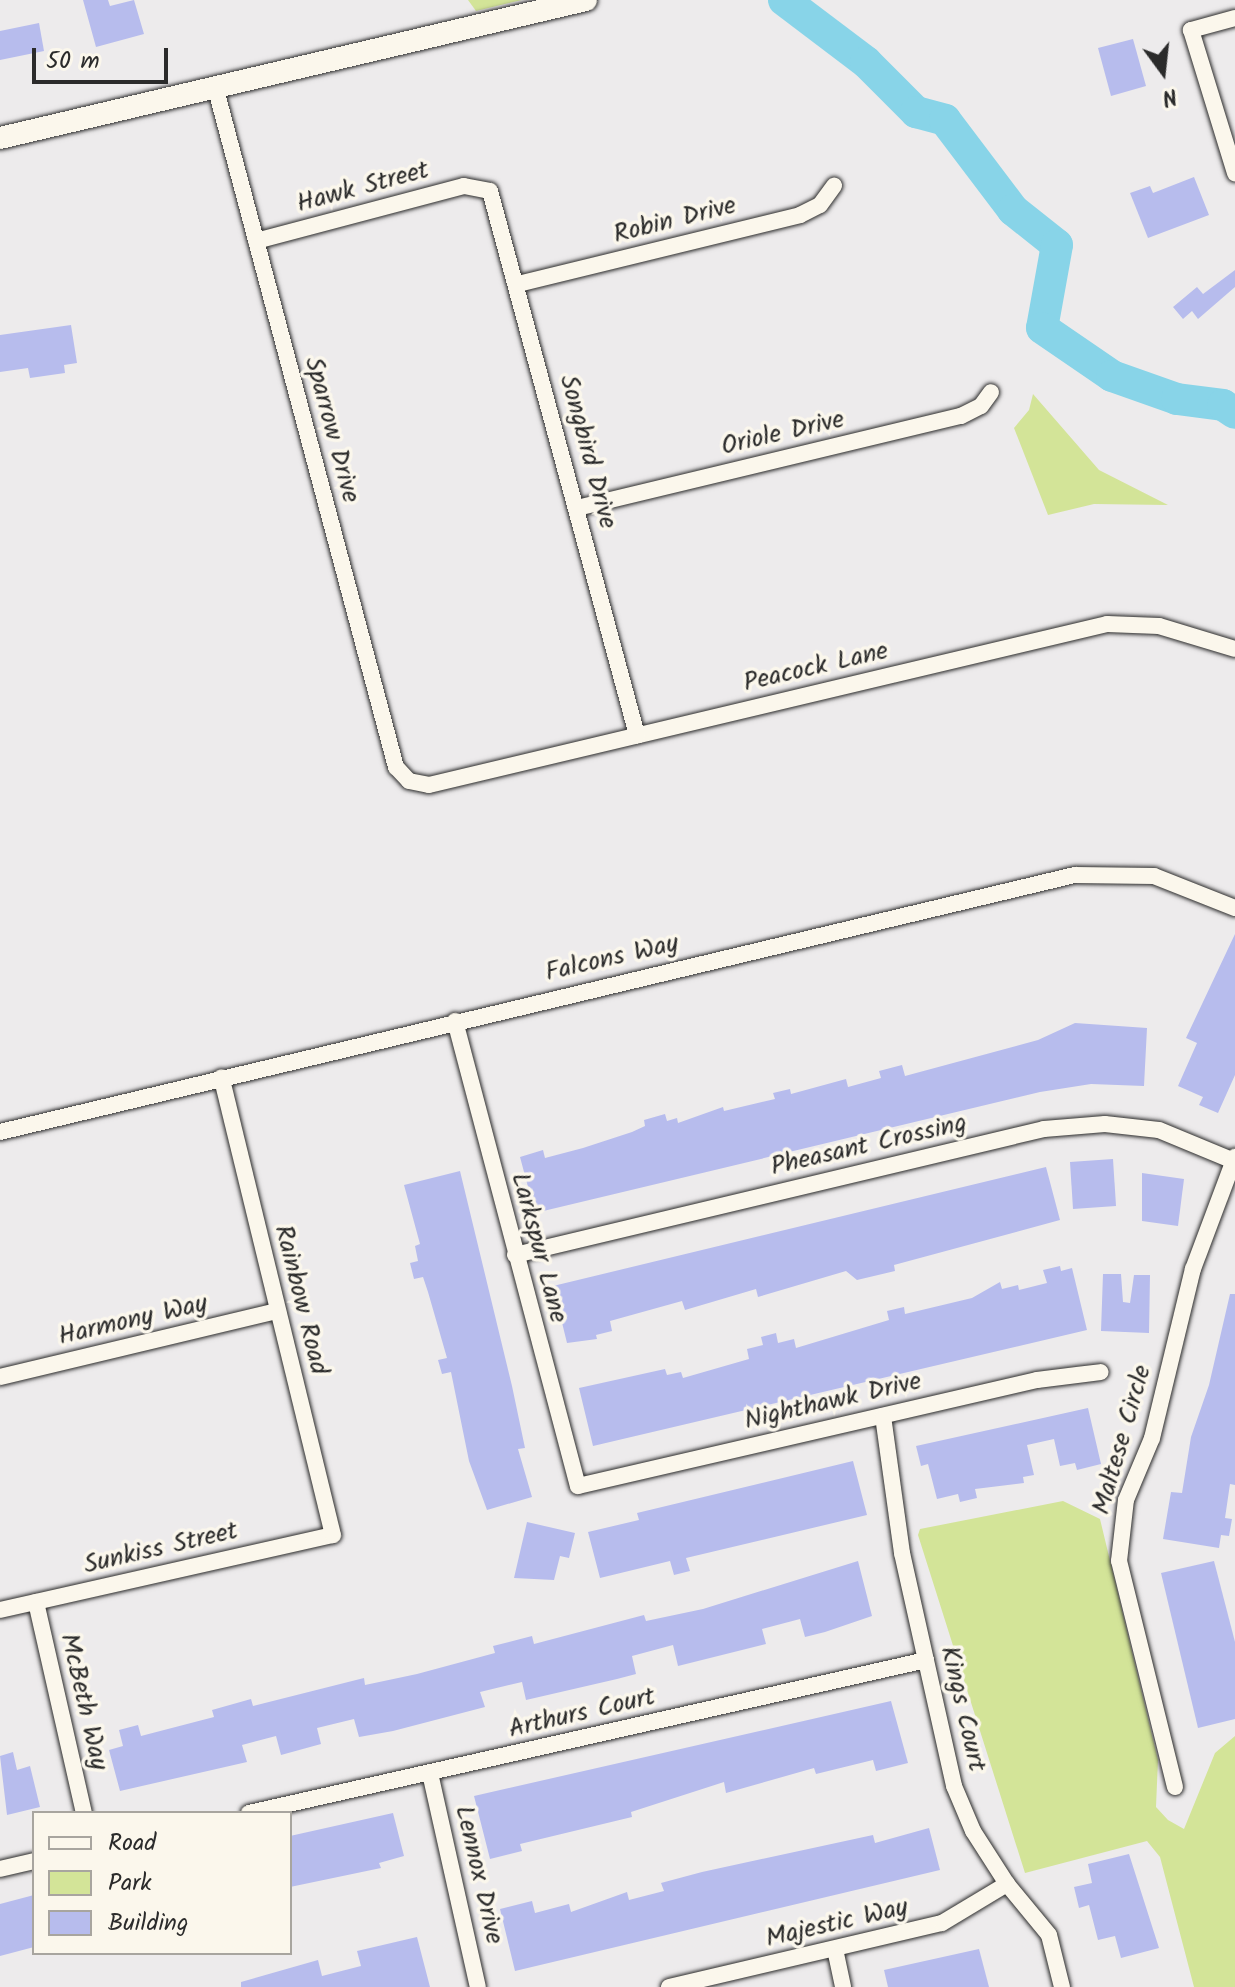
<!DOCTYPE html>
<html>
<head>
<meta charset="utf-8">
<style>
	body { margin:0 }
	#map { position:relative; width:1235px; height:1987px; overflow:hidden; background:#edebec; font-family:Kalam,sans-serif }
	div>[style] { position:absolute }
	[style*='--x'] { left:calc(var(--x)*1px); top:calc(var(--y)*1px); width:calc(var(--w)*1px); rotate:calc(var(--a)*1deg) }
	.green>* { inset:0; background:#d3e498 }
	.river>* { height:32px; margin:-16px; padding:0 16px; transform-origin:16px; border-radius:16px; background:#88d4e8 }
	.building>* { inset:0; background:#b7bced }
	.roads { filter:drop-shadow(0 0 2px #2b2b2b) drop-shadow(0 0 2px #2b2b2b) }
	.minor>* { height:16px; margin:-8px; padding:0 8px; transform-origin:8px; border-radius:8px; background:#fbf7ec }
	.secondary>* { height:22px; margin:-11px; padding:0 11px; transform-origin:11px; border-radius:11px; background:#fbf7ec }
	span { translate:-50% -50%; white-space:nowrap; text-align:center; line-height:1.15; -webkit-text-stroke:7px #fbf7ec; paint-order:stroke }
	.street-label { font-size:26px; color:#2b2b2b }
	.legend { position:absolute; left:32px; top:1811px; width:260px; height:144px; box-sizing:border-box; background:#fbf7ec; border:2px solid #a8a59f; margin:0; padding:10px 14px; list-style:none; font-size:24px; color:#2b2b2b }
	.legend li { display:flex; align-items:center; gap:16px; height:40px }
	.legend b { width:40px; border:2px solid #a8a59f }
	.north { position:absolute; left:1123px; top:32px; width:80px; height:80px; -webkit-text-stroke:6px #fbf7ec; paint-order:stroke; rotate:165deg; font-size:22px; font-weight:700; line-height:32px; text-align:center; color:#2b2b2b }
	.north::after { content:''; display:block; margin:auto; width:28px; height:36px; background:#2b2b2b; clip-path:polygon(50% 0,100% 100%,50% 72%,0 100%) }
	.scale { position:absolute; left:32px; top:48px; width:136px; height:36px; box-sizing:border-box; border:4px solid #2b2b2b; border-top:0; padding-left:10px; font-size:24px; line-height:28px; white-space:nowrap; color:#2b2b2b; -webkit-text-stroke:6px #fbf7ec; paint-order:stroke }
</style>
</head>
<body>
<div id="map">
	<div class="green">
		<div style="clip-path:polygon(468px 0,522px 0,476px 11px)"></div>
		<div style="clip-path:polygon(1033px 394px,1099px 470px,1168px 505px,1094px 504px,1048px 515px,1014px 428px,1029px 410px)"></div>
		<div style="clip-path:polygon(1063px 1501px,1100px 1519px,1158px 1760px,1156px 1807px,1168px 1820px,1184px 1829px,1215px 1753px,1235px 1736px,1235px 1987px,1194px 1987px,1160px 1857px,1147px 1841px,1025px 1873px,918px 1535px,920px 1529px)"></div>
	</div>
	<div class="river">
		<div style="--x:784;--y:0;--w:103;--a:37.1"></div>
		<div style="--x:866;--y:62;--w:71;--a:45"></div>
		<div style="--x:916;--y:112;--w:30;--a:15"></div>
		<div style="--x:945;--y:120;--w:113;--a:52.9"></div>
		<div style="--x:1013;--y:210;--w:56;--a:38.5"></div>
		<div style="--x:1057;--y:245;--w:84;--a:100.2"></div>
		<div style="--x:1042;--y:328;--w:85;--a:34.4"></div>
		<div style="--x:1112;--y:376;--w:69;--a:19.5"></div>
		<div style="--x:1177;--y:399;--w:46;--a:7.4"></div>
		<div style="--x:1223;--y:405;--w:14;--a:34"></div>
	</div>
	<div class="building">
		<div style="clip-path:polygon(83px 0,108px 0,110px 6px,134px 0,144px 34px,96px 47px)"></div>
		<div style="clip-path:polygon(39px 23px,44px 51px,0 60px,0 31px)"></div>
		<div style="clip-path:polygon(1133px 39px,1146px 86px,1111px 96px,1098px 48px)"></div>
		<div style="clip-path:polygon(1194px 177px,1209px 215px,1148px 238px,1130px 193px,1150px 186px,1153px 193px)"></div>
		<div style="clip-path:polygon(1235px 270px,1235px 287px,1198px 319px,1192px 311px,1183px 319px,1173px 307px,1197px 287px,1203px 294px)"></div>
		<div style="clip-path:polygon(71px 325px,77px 363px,64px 365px,65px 373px,30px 378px,28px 368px,0 372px,0 335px)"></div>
		<div style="clip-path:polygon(1235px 934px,1235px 1075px,1218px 1113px,1199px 1105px,1203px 1097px,1178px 1086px,1197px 1043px,1186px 1038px)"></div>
		<div style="clip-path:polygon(1075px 1023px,1147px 1028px,1144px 1086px,1091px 1084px,1040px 1092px,535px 1213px,520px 1157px,543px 1150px,545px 1158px,583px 1148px,632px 1132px,645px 1126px,644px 1120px,665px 1114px,667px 1121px,677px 1118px,678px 1123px,723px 1107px,724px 1111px,775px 1099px,773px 1093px,790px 1089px,791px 1094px,846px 1079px,848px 1087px,881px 1078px,879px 1071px,902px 1065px,905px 1076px,1038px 1040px)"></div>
		<div style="clip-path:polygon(1113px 1159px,1116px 1206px,1073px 1209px,1070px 1162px)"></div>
		<div style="clip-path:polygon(1046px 1167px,1060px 1220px,894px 1265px,895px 1271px,857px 1280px,846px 1271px,758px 1297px,756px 1289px,685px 1310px,682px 1301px,610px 1321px,612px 1331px,596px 1335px,597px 1339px,567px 1343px,553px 1286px)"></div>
		<div style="clip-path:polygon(460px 1171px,512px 1386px,525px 1448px,518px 1449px,532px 1497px,487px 1510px,469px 1461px,451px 1372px,442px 1374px,438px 1360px,447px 1358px,428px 1292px,423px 1277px,414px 1279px,410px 1263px,418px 1261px,415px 1246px,420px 1244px,404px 1185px)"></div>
		<div style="clip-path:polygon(1142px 1173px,1184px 1179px,1178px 1226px,1142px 1221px)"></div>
		<div style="clip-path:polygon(1060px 1266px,1061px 1271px,1072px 1268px,1087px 1330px,593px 1446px,579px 1388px,665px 1369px,667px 1375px,681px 1372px,683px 1378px,749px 1359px,747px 1349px,763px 1345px,761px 1337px,776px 1333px,778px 1343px,794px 1339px,796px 1348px,889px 1320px,887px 1311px,904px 1307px,905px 1314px,972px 1298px,1000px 1282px,1002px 1289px,1018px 1285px,1019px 1290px,1047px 1283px,1043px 1270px)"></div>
		<div style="clip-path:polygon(1103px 1274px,1121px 1274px,1123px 1302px,1130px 1303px,1134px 1275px,1150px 1275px,1149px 1333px,1101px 1331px)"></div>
		<div style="clip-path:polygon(1230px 1294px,1235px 1294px,1235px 1485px,1230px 1484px,1225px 1518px,1232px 1519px,1229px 1536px,1221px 1535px,1219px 1548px,1163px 1539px,1171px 1492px,1182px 1493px,1191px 1437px,1209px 1385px)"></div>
		<div style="clip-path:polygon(1088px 1408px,1101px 1464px,1077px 1470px,1075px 1463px,1060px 1466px,1054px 1439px,1027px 1445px,1034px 1475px,1023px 1477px,1024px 1483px,975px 1489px,977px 1498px,960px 1502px,958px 1494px,937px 1499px,928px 1464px,921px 1466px,916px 1446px)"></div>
		<div style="clip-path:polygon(853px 1461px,867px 1515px,686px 1558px,690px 1571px,674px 1575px,670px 1561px,600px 1578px,588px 1532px,639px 1520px,637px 1513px)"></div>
		<div style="clip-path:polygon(527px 1522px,575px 1533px,569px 1558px,560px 1556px,554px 1580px,514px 1578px)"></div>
		<div style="clip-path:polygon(858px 1561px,872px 1616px,825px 1632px,805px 1637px,800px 1619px,762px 1629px,766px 1644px,678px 1666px,673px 1645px,632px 1656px,636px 1674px,617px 1679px,526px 1700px,522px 1682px,480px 1692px,485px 1707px,393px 1731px,359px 1737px,354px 1719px,317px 1728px,321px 1744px,281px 1755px,276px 1736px,242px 1745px,247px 1762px,120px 1791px,109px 1750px,123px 1746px,119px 1730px,138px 1725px,141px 1736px,214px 1717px,212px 1710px,251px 1699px,253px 1706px,364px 1678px,365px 1685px,417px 1674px,495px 1653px,493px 1646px,532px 1636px,534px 1644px,644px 1615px,646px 1621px,703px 1609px)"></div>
		<div style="clip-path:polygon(1214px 1561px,1235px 1642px,1235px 1719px,1198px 1728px,1161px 1573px)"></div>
		<div style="clip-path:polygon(891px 1701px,908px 1763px,876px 1771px,873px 1760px,816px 1774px,814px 1768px,726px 1793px,724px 1782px,631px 1812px,632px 1817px,520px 1844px,522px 1851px,490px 1859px,474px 1796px)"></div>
		<div style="clip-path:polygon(13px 1752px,17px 1770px,30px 1766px,40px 1807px,7px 1815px,0 1756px)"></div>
		<div style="clip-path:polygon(393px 1813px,404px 1856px,379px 1863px,381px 1868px,290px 1887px,290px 1836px)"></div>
		<div style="clip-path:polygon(929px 1828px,940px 1870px,515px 1971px,500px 1909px,532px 1901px,535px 1913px,569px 1904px,571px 1912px,627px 1892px,629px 1900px,664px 1891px,661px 1883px,702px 1872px,873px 1835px,875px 1843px)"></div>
		<div style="clip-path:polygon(1129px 1854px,1159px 1948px,1121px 1958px,1115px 1936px,1098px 1940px,1089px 1905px,1079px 1908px,1074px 1887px,1092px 1883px,1088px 1864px)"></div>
		<div style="clip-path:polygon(34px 1895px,34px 1947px,0 1956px,0 1904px)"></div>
		<div style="clip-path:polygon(417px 1937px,430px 1987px,241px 1987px,241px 1982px,318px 1960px,322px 1976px,361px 1966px,357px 1951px)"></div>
		<div style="clip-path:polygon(979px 1949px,989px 1987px,888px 1987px,884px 1970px)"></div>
	</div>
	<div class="roads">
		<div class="minor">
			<div style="--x:1235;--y:18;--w:46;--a:164.7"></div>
			<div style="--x:1191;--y:30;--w:150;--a:72.9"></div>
			<div style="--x:215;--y:86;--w:705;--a:75.12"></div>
			<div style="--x:396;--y:767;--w:19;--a:47"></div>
			<div style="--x:409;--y:781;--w:20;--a:11"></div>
			<div style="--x:429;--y:785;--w:697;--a:-13.36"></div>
			<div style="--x:1107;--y:624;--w:52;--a:2.2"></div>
			<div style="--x:1159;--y:626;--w:79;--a:16.8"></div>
			<div style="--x:256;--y:241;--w:215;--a:-14.8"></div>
			<div style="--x:464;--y:186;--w:26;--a:11"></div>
			<div style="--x:490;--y:191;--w:564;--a:74.88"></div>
			<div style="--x:518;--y:284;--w:290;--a:-13.7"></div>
			<div style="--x:800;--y:215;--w:22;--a:-27"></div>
			<div style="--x:820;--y:205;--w:24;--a:-54"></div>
			<div style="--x:577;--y:508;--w:395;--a:-13.5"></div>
			<div style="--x:961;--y:416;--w:22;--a:-27"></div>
			<div style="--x:981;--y:406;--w:17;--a:-54"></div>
			<div style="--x:455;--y:1021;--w:481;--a:75.2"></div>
			<div style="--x:578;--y:1486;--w:471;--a:-13"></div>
			<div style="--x:1037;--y:1380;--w:64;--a:-7.1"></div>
			<div style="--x:0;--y:1132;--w:1105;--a:-13.45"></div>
			<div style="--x:1075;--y:875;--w:79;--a:0.7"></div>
			<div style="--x:1154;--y:876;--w:87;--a:21.6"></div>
			<div style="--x:515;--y:1255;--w:544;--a:-13.4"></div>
			<div style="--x:1044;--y:1129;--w:61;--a:-4.7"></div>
			<div style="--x:1105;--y:1124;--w:54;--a:6.3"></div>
			<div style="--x:1159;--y:1130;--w:81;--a:22.5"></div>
			<div style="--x:0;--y:1377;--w:284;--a:-13.4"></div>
			<div style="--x:883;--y:1416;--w:138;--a:82.1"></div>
			<div style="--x:902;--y:1553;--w:239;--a:77.4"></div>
			<div style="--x:954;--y:1786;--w:49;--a:67.1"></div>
			<div style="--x:973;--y:1831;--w:63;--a:57.3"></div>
			<div style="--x:1007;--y:1884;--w:66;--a:50.5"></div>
			<div style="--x:1049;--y:1935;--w:54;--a:76"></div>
			<div style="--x:36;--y:1602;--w:216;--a:77.2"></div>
			<div style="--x:0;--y:1610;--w:341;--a:-12.7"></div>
			<div style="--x:333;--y:1535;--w:471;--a:-103.7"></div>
			<div style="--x:430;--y:1773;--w:219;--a:77.4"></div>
			<div style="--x:1175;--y:1787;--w:233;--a:-103.9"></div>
			<div style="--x:1119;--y:1561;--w:61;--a:-83.5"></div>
			<div style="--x:1126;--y:1500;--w:67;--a:-67.2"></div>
			<div style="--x:1152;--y:1438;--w:174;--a:-76.4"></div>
			<div style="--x:1193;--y:1269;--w:120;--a:-69.4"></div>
			<div style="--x:249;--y:1813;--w:694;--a:-12.73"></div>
			<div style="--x:0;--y:1869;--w:35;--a:-13"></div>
			<div style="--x:835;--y:1949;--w:39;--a:78"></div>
			<div style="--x:669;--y:1987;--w:280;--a:-13.2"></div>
			<div style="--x:942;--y:1923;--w:76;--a:-31"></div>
		</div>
		<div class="secondary">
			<div style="--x:0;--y:138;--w:602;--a:-13.25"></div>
		</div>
	</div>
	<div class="street-label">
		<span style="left:363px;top:188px;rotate:-15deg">Hawk Street</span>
		<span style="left:675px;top:221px;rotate:-14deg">Robin Drive</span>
		<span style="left:331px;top:430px;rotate:75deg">Sparrow Drive</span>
		<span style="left:783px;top:434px;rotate:-13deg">Oriole Drive</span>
		<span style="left:587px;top:452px;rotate:75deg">Songbird Drive</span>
		<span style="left:816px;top:668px;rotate:-13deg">Peacock Lane</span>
		<span style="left:612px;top:959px;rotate:-13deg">Falcons Way</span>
		<span style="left:869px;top:1146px;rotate:-13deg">Pheasant Crossing</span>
		<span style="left:538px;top:1248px;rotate:75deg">Larkspur Lane</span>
		<span style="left:300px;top:1300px;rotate:76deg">Rainbow Road</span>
		<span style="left:133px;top:1321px;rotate:-13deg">Harmony Way</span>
		<span style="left:833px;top:1402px;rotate:-13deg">Nighthawk Drive</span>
		<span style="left:1123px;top:1440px;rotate:-74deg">Maltese Circle</span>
		<span style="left:161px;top:1549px;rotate:-13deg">Sunkiss Street</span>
		<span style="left:83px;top:1702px;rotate:77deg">McBeth Way</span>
		<span style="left:962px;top:1709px;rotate:77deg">Kings Court</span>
		<span style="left:582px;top:1714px;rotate:-13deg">Arthurs Court</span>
		<span style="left:478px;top:1875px;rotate:77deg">Lennox Drive</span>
		<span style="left:837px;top:1924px;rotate:-13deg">Majestic Way</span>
	</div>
	<ul class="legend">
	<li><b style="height:10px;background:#fbf7ec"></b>Road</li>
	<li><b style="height:22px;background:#d3e498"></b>Park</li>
	<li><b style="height:22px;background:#b7bced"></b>Building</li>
	</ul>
	<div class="north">N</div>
	<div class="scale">50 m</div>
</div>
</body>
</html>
